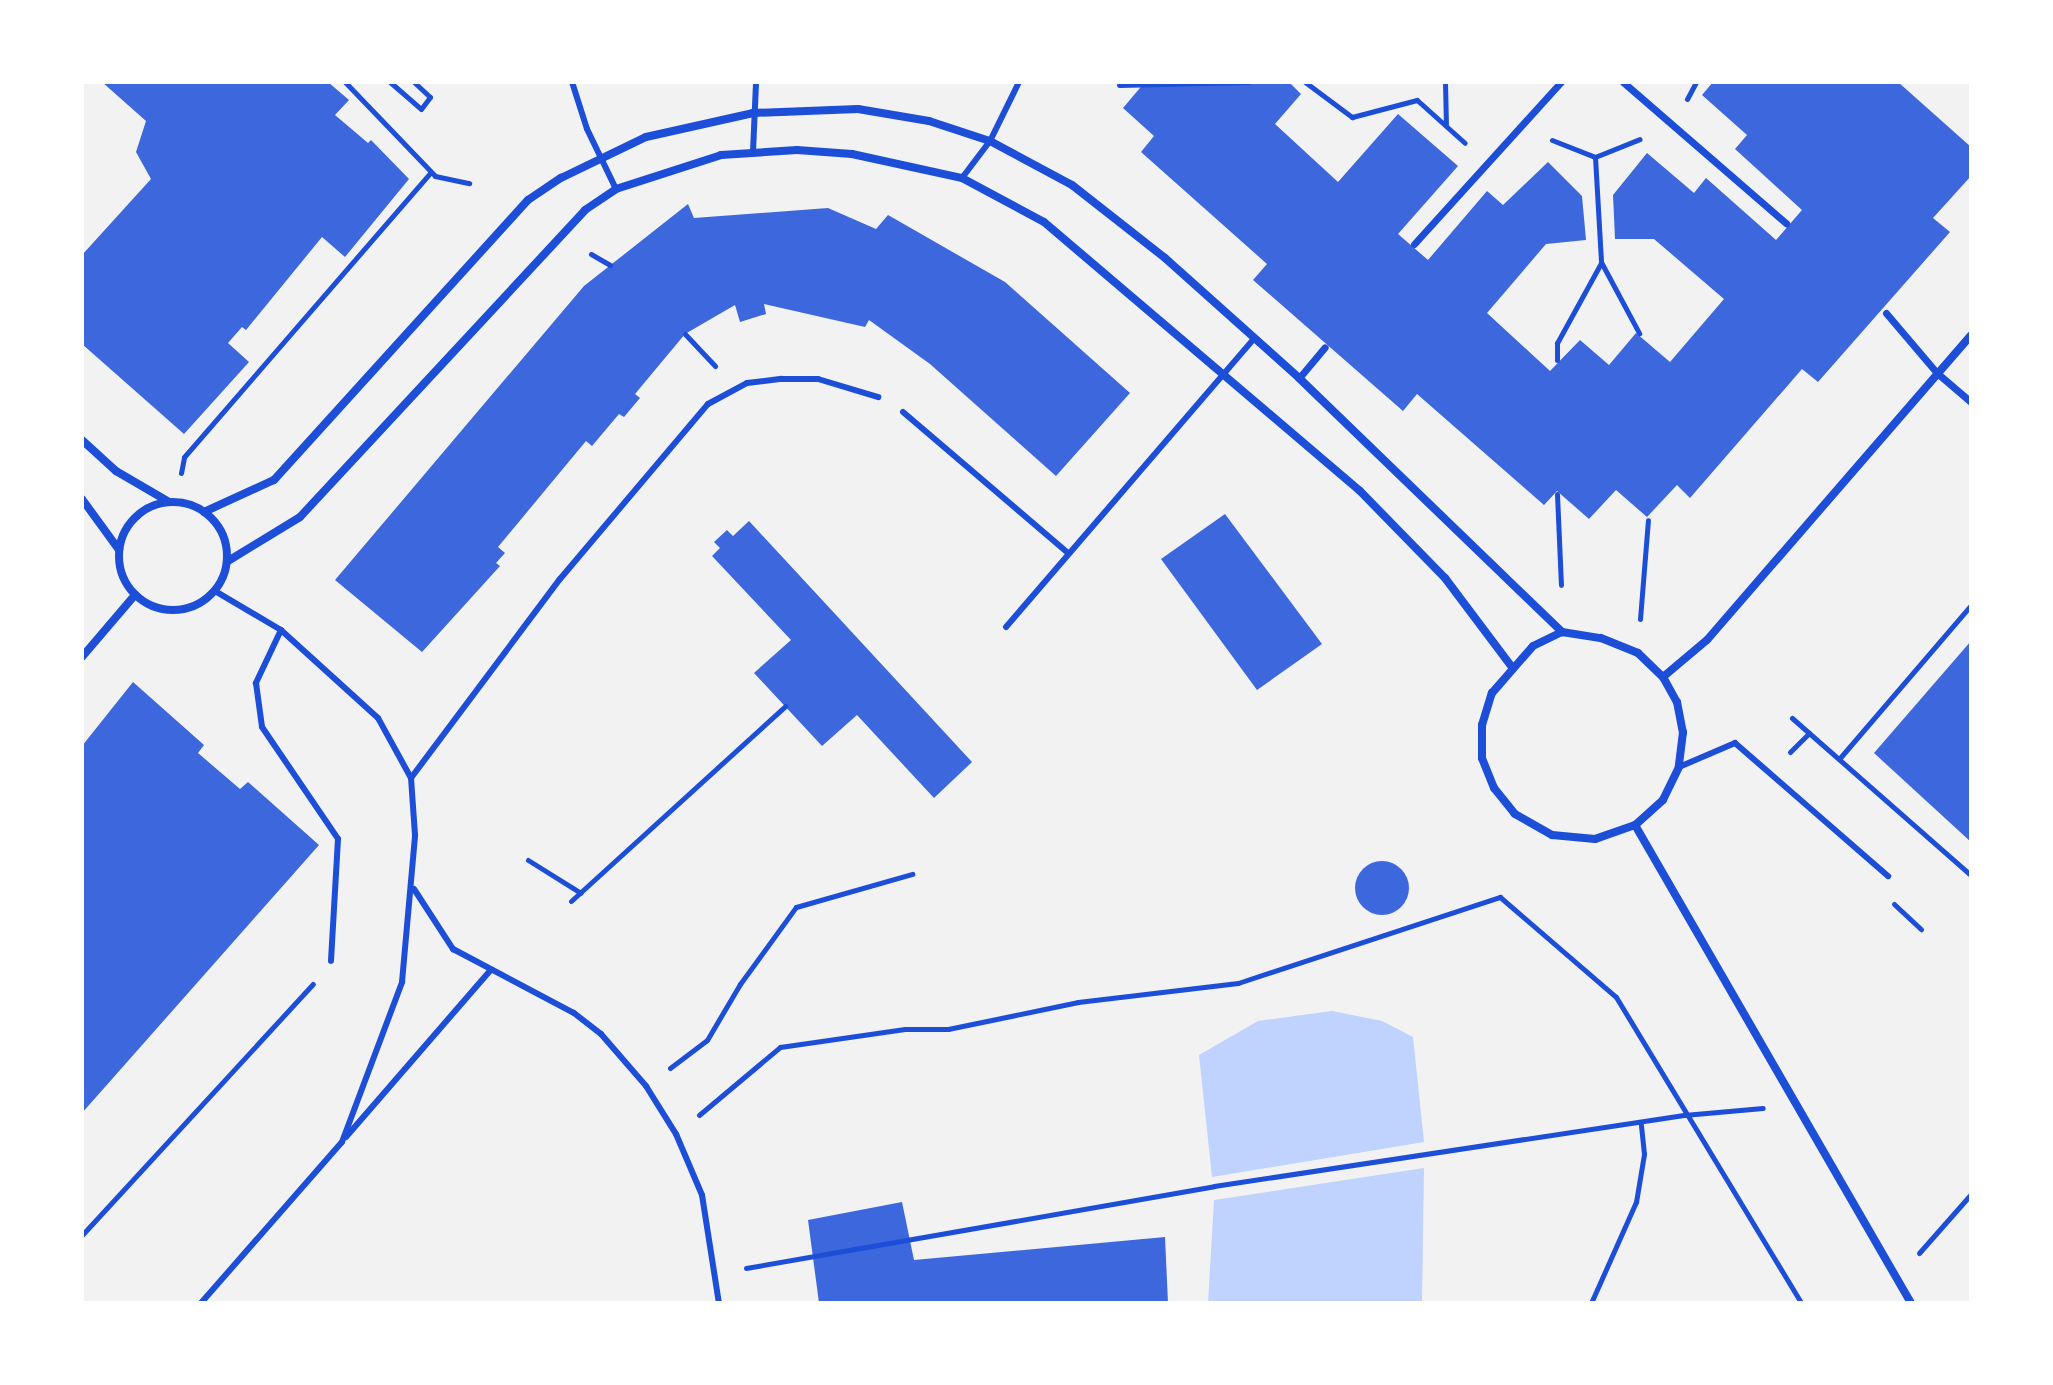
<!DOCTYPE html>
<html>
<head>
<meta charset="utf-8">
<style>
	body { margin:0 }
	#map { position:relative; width:2053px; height:1385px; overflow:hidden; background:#f2f2f2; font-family:Cabin,sans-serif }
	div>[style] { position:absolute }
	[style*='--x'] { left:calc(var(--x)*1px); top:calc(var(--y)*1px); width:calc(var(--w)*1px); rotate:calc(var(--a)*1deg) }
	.water>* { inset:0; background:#bfd3fe }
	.building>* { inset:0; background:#3d67dc }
	.round { border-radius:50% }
	.path>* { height:5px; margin:-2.5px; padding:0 2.5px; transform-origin:2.5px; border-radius:2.5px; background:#1d4ed8 }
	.service>* { height:6px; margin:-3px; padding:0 3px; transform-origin:3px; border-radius:3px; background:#1d4ed8 }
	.pedestrian>* { height:7px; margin:-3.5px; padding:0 3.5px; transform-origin:3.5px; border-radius:3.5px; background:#1d4ed8 }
	.minor>* { height:8px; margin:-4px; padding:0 4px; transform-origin:4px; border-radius:4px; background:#1d4ed8 }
	.minor>.ring { margin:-4px; padding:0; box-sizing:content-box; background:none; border:8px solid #1d4ed8; border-radius:50% }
	span { translate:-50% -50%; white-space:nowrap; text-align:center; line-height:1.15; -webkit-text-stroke:6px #fff; paint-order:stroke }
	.frame { position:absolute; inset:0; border:84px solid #fff; pointer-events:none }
</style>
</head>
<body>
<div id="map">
	<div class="water">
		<div style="clip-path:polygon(1332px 1011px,1382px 1021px,1413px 1037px,1424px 1142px,1212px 1177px,1199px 1055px,1258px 1021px)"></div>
		<div style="clip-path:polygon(1424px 1168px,1422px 1303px,1208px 1303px,1214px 1200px)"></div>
	</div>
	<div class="building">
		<div style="clip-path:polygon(102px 82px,328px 82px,349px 100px,335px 115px,368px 143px,371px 140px,409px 179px,345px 257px,322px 237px,246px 330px,242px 327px,228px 343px,249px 362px,184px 434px,82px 344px,82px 255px,151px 179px,136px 152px,146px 121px)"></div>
		<div style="clip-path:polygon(1145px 82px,1289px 82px,1301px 94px,1275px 124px,1338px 182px,1398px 114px,1458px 166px,1398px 234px,1428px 260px,1487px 191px,1503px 205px,1548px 162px,1582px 196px,1586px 240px,1546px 244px,1487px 313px,1550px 371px,1580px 340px,1609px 365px,1636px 333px,1670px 362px,1724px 299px,1654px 239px,1615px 239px,1613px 195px,1647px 153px,1694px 193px,1706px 178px,1776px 240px,1802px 210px,1735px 149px,1747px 135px,1702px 95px,1713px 82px,1898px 82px,1971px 147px,1971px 176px,1933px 218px,1950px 232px,1818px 382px,1802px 369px,1690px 498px,1677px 485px,1647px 517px,1616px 490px,1589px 519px,1557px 491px,1544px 505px,1417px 394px,1403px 411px,1253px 280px,1267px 264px,1141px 152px,1154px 136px,1123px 108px)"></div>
		<div style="clip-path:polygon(688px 204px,694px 218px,828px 208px,876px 229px,888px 215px,1005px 282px,1130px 393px,1056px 476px,930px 364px,869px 320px,865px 327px,764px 304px,766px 314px,740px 322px,735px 305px,685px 334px,635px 394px,640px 398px,624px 417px,619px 414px,592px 446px,586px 441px,498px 547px,505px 553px,496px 563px,500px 566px,422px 652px,335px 580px,584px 286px)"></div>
		<div style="clip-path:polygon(1225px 514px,1322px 644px,1257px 690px,1161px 559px)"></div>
		<div style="clip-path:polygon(749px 521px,972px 762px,934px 798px,857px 715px,822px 746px,754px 673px,791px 640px,712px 556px,720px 548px,714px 542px,727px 530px,733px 536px)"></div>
		<div style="clip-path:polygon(1971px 641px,1971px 842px,1874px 753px)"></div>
		<div style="clip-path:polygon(133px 682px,204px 745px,198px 753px,240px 789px,248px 782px,319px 845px,82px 1113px,82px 746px)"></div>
		<div class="round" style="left:1355px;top:861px;width:54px;height:54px"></div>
		<div style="clip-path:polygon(902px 1202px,914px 1260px,1165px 1237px,1168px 1303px,819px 1303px,808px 1220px)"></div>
	</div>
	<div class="path">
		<div style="--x:345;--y:82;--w:130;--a:46.2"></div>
		<div style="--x:435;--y:176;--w:35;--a:12"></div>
		<div style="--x:390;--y:82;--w:41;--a:41.1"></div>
		<div style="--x:421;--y:109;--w:15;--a:-53"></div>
		<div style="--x:430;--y:97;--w:22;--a:-137"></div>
		<div style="--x:1305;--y:82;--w:59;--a:36.7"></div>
		<div style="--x:1352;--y:117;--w:67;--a:-14.7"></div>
		<div style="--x:1417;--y:100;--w:64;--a:41.9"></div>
		<div style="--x:1445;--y:82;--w:43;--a:88.7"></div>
		<div style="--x:1119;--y:85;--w:130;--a:-1.3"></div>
		<div style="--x:1687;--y:99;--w:19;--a:-62"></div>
		<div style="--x:1552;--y:140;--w:46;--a:21.6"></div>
		<div style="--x:1595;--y:157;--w:48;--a:-21.8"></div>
		<div style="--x:1595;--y:157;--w:105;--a:86.7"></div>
		<div style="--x:1601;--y:262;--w:81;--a:61.8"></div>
		<div style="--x:591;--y:254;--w:22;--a:30"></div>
		<div style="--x:685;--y:334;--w:44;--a:46.8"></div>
		<div style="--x:1557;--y:360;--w:17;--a:-90"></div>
		<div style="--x:1557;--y:343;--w:91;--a:-61.2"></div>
		<div style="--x:181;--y:473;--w:16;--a:-79"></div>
		<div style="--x:184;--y:457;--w:377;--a:-49.1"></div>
		<div style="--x:1557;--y:494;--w:91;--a:87.5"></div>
		<div style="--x:1640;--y:619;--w:99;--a:-85.4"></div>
		<div style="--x:1792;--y:718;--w:238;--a:41.3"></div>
		<div style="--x:1790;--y:752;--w:27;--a:-45"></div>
		<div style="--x:1839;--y:759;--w:203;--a:-49.4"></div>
		<div style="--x:528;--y:860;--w:62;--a:31.9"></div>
		<div style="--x:571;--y:901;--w:290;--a:-42.3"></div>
		<div style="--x:1894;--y:904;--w:37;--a:43"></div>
		<div style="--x:670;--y:1068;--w:46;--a:-37.1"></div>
		<div style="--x:707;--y:1040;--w:65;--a:-59.5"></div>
		<div style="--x:740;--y:984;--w:95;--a:-54"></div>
		<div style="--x:796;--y:907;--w:121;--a:-15.9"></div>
		<div style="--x:699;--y:1115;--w:106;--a:-40"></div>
		<div style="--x:780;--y:1047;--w:126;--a:-8.2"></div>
		<div style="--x:905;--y:1029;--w:43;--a:0"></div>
		<div style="--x:948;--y:1029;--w:133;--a:-11.7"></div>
		<div style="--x:1078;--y:1002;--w:161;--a:-6.8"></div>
		<div style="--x:1238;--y:983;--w:276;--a:-18.2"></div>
		<div style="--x:1500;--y:897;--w:153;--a:40.8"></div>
		<div style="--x:1616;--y:997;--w:358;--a:58.8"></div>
		<div style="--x:82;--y:1235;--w:341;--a:-47.4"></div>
		<div style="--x:1919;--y:1253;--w:79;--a:-48.6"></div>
		<div style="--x:746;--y:1268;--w:475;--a:-9.9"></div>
		<div style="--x:1214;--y:1186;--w:475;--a:-8.6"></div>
		<div style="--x:1684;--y:1115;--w:79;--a:-5.1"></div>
		<div style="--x:1591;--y:1303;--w:111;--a:-66"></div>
		<div style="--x:1636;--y:1202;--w:49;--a:-80.5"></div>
		<div style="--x:1644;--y:1154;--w:31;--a:-96"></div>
	</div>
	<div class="service">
		<div style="--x:572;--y:82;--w:49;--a:72.3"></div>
		<div style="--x:587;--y:129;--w:67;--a:64.2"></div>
		<div style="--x:753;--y:152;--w:70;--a:-87.5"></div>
		<div style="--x:962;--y:178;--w:46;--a:-52.9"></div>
		<div style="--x:990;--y:141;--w:66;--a:-63.8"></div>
		<div style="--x:903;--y:412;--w:217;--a:40.5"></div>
		<div style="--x:1006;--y:627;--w:381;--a:-49.3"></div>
		<div style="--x:281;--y:630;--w:59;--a:115.3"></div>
		<div style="--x:256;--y:683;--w:44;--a:82.2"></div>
		<div style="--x:262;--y:727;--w:135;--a:55.8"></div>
		<div style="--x:338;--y:839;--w:122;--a:93.3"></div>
		<div style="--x:1679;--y:767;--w:61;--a:-23.2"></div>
		<div style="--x:1735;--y:743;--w:203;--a:41"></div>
		<div style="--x:411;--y:778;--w:249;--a:-53.2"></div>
		<div style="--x:560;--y:579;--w:229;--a:-49.8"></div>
		<div style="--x:708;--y:404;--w:44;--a:-28.3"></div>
		<div style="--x:747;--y:383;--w:35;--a:-7"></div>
		<div style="--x:782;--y:379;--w:36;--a:0"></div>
		<div style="--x:818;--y:379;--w:63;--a:16.7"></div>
		<div style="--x:414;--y:889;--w:72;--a:57"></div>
		<div style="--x:453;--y:949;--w:137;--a:27.9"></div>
		<div style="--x:574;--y:1013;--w:34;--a:38"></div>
		<div style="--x:601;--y:1034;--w:69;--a:49.1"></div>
		<div style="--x:646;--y:1086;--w:57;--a:58"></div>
		<div style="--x:676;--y:1134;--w:66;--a:66.9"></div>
		<div style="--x:702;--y:1195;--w:109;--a:81.1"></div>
		<div style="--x:346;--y:1137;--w:220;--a:-49.1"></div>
		<div style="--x:201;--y:1303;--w:214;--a:-48.8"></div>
		<div style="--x:342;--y:1142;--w:171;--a:-69.4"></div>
		<div style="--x:402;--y:982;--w:148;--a:-84.9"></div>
		<div style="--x:415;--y:835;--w:57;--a:-94"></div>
		<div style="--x:411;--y:778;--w:68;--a:-118.8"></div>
		<div style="--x:378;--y:718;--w:131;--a:-137.8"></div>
		<div style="--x:281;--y:630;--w:77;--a:-149.4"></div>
	</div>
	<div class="pedestrian">
		<div style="--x:1623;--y:82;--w:216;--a:40.9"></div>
		<div style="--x:1414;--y:244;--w:219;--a:-47.8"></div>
		<div style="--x:1886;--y:313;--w:79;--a:49.6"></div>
		<div style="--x:1937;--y:373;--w:45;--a:40.5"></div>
		<div style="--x:1299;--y:378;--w:40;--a:-50"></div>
	</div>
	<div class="minor">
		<div style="--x:82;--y:440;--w:46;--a:42.4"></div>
		<div style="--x:116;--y:471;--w:61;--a:30.3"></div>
		<div style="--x:82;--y:499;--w:63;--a:54"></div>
		<div class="ring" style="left:119px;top:502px;width:100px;height:100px"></div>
		<div style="--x:204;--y:512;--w:77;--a:-24.6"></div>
		<div style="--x:274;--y:480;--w:378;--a:-47.8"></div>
		<div style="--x:528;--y:200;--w:40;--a:-34"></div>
		<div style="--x:561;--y:178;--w:94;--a:-25.8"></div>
		<div style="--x:646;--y:137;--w:110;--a:-12.6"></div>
		<div style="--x:753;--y:113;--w:105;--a:-2.2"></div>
		<div style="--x:858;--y:109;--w:72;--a:9.6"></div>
		<div style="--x:929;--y:121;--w:64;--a:18.2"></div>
		<div style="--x:990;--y:141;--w:93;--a:28.2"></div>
		<div style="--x:1072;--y:185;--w:118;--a:38.1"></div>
		<div style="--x:1165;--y:258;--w:180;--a:41.8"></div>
		<div style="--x:1299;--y:378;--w:366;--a:44"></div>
		<div style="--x:228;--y:561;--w:84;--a:-31.4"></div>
		<div style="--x:300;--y:517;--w:419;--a:-47.1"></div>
		<div style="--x:585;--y:210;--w:37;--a:-34"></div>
		<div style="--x:616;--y:189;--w:110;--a:-17.9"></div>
		<div style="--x:721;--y:155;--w:76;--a:-3.8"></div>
		<div style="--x:797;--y:150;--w:55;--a:4.2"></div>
		<div style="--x:852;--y:154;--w:113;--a:12.3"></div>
		<div style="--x:962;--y:178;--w:93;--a:28.2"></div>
		<div style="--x:1044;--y:222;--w:415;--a:40.4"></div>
		<div style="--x:1360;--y:491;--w:122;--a:45.7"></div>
		<div style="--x:1445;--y:578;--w:110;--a:53.1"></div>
		<div style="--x:1562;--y:632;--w:39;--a:9"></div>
		<div style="--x:1601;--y:638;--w:40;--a:22"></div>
		<div style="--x:1638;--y:653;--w:35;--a:44"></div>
		<div style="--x:1663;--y:677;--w:29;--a:61"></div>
		<div style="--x:1677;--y:702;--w:31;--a:79"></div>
		<div style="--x:1683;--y:732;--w:35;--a:97"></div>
		<div style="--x:1679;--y:767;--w:37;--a:116"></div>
		<div style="--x:1663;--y:800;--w:38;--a:138"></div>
		<div style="--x:1635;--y:825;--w:42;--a:160.7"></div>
		<div style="--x:1595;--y:839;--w:43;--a:-174.7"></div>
		<div style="--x:1552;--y:835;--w:43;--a:-150.4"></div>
		<div style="--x:1515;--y:814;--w:33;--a:-129"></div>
		<div style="--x:1494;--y:788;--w:32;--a:-112"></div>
		<div style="--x:1482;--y:758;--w:33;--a:-90"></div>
		<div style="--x:1482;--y:725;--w:34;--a:-73"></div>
		<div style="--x:1492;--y:693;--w:62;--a:-48.9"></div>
		<div style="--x:1533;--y:646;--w:32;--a:-26"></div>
		<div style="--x:82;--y:657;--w:82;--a:-49.5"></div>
		<div style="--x:1663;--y:677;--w:57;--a:-40.1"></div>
		<div style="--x:1707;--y:640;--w:403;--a:-49.1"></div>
		<div style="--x:1635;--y:825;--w:552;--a:60"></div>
	</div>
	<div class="frame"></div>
</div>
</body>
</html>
